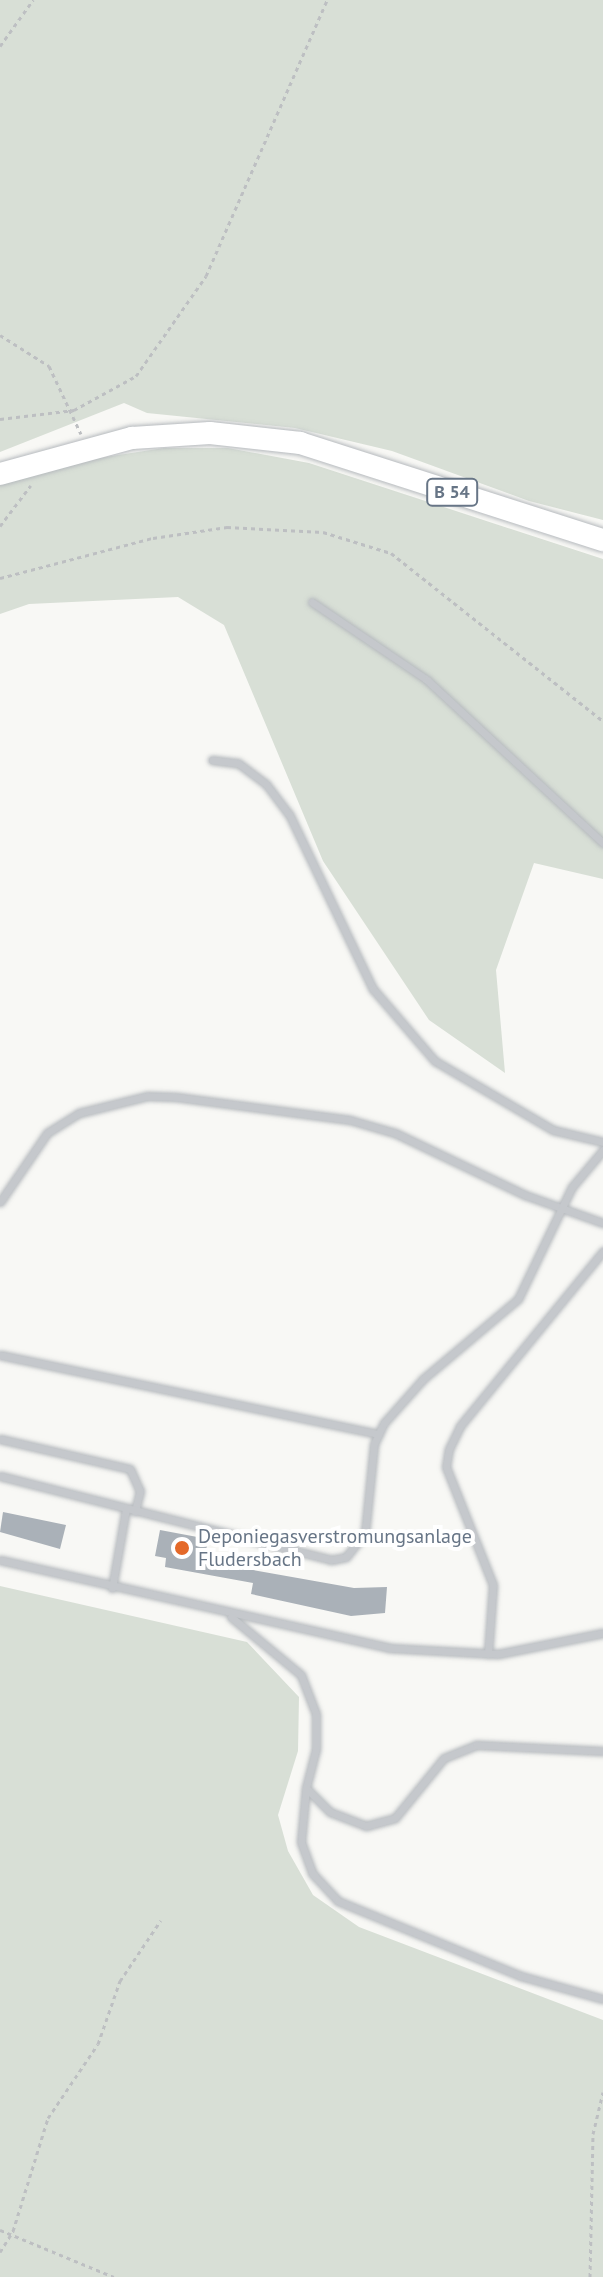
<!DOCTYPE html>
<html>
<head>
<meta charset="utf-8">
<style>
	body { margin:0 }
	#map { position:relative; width:603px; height:2277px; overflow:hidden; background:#f8f8f5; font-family:"PT Sans",sans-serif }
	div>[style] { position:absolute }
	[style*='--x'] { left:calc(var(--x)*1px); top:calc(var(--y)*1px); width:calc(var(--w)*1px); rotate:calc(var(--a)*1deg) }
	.green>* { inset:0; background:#d8dfd6 }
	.building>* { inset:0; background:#aab1b8 }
	.path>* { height:3px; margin-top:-1.5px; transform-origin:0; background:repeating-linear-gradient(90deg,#bdbfc2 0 4px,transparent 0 8px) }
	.roads { filter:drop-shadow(0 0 2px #b6babe) drop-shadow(0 0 2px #b6babe) }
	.service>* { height:7px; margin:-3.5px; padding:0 3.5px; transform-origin:3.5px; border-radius:3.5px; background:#c5c8cc }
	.primary>* { height:22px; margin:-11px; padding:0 11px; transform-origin:11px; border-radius:11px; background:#fff }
	.dots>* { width:22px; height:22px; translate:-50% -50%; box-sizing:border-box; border:4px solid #fff; border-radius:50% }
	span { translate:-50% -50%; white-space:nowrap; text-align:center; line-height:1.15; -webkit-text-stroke:8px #fff; paint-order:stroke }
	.shield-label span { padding:2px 6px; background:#fff; border:2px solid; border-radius:6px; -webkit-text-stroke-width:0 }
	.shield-label { font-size:18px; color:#677586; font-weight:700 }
	.poi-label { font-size:20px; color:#677586 }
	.left { translate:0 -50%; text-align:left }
</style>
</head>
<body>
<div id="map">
	<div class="green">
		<div style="clip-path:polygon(0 0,603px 0,603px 520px,529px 501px,392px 451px,295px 428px,147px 413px,124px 403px,0 452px)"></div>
		<div style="clip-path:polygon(164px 448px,228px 448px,309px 463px,603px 559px,603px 879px,534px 863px,496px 970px,505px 1073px,429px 1020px,323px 861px,224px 625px,178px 597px,29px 604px,0 614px,0 485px,92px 459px)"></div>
		<div style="clip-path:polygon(0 1586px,247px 1642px,299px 1697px,298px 1751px,278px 1815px,288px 1851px,313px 1895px,359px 1927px,603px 2020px,603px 2277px,0 2277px)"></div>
	</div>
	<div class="building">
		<div style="clip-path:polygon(3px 1512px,66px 1525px,60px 1549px,0 1532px)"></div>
		<div style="clip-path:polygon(160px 1530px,208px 1539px,205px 1557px,242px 1568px,354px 1588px,387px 1587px,385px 1613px,351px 1616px,251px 1594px,253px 1583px,165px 1567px,166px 1558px,155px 1556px)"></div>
	</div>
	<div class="path">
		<div style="--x:0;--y:46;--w:57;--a:-54.3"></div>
		<div style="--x:0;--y:335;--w:58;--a:32.3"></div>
		<div style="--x:49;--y:366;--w:75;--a:64.8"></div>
		<div style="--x:0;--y:419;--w:75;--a:-6.9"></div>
		<div style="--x:74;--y:410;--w:71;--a:-28.7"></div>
		<div style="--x:136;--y:376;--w:122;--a:-55"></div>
		<div style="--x:206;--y:276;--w:301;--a:-66.3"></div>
		<div style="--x:0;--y:526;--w:51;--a:-52.9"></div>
		<div style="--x:0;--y:578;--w:158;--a:-14.7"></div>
		<div style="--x:153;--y:538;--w:75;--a:-8.5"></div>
		<div style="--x:227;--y:527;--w:96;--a:3"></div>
		<div style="--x:323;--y:532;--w:71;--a:17.2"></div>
		<div style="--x:391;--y:553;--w:270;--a:38.4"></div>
		<div style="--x:0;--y:2230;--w:123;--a:22.4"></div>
		<div style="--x:0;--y:2252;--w:25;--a:-58"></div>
		<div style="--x:13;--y:2231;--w:118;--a:-72.8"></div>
		<div style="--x:48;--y:2118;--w:89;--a:-56"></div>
		<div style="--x:98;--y:2044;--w:67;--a:-70.8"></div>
		<div style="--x:120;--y:1981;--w:73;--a:-56.1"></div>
		<div style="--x:590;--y:2277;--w:143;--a:-88.8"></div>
		<div style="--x:593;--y:2134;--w:43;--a:-76.6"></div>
	</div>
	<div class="roads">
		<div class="service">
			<div style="--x:312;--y:602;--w:139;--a:34.1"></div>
			<div style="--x:427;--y:680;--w:240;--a:42.8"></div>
			<div style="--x:212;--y:760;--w:26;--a:7"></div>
			<div style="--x:238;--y:763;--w:35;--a:37"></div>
			<div style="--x:266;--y:784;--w:38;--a:53"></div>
			<div style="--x:289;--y:814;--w:194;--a:64.4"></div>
			<div style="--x:373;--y:989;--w:95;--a:49.3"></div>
			<div style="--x:435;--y:1061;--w:137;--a:30.3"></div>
			<div style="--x:553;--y:1130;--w:51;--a:13.5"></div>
			<div style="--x:0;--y:1202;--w:83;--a:-55.7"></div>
			<div style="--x:47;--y:1133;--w:38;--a:-32"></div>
			<div style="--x:79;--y:1113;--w:70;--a:-14"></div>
			<div style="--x:147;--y:1096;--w:29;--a:2"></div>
			<div style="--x:176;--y:1097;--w:176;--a:7.5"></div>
			<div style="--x:350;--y:1120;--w:47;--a:16.1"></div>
			<div style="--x:395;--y:1133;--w:144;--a:25.5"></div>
			<div style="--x:525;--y:1195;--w:83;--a:19.7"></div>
			<div style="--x:0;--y:1355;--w:387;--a:11.8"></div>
			<div style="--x:0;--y:1439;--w:133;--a:13"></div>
			<div style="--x:130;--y:1469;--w:24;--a:66"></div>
			<div style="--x:140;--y:1491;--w:21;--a:104"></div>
			<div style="--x:0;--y:1476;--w:341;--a:14.2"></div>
			<div style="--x:331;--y:1560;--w:15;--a:-11"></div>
			<div style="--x:346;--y:1557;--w:31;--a:-52"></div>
			<div style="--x:365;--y:1533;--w:89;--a:-84.2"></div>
			<div style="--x:374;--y:1444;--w:23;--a:-65"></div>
			<div style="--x:384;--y:1423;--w:59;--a:-48.4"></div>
			<div style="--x:423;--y:1379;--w:124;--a:-40.1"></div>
			<div style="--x:518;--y:1299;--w:124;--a:-64.3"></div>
			<div style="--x:572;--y:1187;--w:48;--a:-50"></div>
			<div style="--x:0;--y:1560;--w:399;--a:12.7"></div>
			<div style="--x:389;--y:1648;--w:109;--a:3.2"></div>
			<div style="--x:498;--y:1654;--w:107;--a:-11.3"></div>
			<div style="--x:112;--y:1588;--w:80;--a:-80"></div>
			<div style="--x:231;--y:1617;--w:91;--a:39.6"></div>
			<div style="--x:301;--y:1675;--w:42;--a:69"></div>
			<div style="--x:316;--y:1714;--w:35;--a:90"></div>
			<div style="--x:316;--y:1749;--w:40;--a:104.4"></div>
			<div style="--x:306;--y:1788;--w:34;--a:45"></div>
			<div style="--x:330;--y:1812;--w:39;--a:21"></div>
			<div style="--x:366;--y:1826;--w:30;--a:-15"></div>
			<div style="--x:395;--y:1818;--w:77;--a:-50.8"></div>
			<div style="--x:444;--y:1758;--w:35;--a:-22"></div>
			<div style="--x:476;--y:1745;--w:127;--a:2.7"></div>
			<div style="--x:488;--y:1654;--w:69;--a:-85.9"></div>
			<div style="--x:493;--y:1585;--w:127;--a:-111.7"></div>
			<div style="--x:446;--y:1467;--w:18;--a:-81"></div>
			<div style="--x:449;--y:1449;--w:25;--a:-64"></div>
			<div style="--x:460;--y:1426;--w:226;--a:-50.7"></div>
			<div style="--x:306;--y:1788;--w:54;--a:95.3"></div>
			<div style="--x:301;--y:1842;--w:33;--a:70"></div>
			<div style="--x:312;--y:1873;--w:38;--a:47"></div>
			<div style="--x:338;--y:1901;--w:198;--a:22.3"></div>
			<div style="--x:521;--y:1976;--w:85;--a:15.7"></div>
		</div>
		<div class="primary">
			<div style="--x:0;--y:474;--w:137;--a:-15.3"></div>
			<div style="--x:132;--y:438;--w:78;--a:-3.7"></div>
			<div style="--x:210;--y:433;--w:91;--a:6.3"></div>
			<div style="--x:300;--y:443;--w:318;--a:17.8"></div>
		</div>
	</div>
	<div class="dots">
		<div style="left:182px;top:1548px;background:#e46929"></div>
	</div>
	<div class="shield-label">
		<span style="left:452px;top:492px">B 54</span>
	</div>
	<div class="poi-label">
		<span class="left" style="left:198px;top:1548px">Deponiegasverstromungsanlage<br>Fludersbach</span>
	</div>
</div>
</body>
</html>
